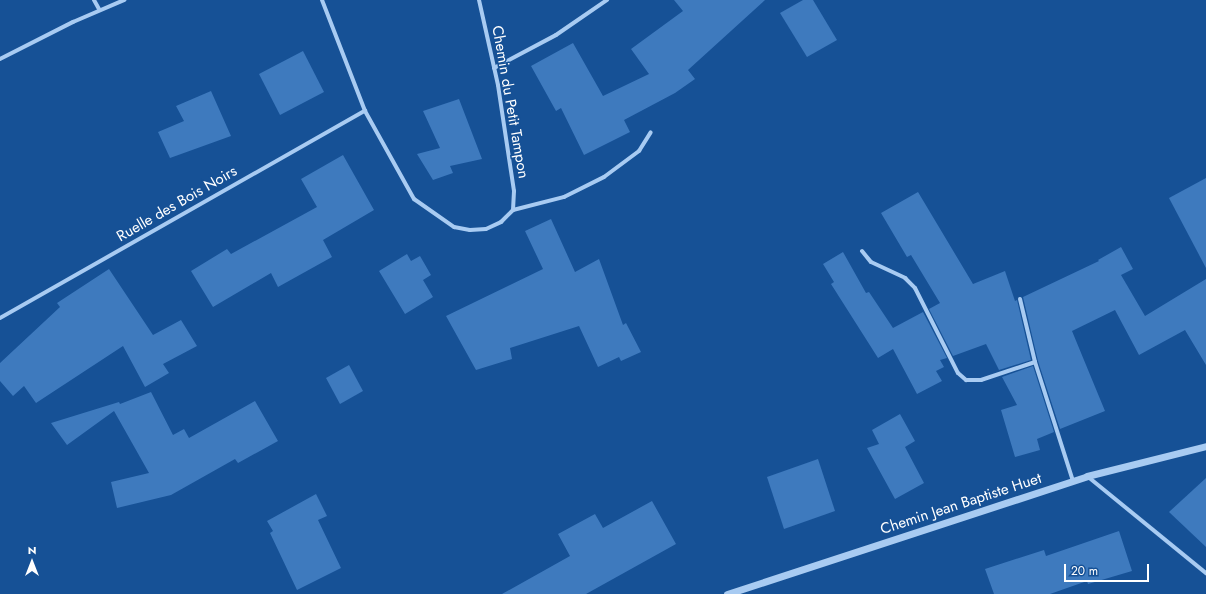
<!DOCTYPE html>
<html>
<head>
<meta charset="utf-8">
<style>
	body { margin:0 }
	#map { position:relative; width:1206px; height:594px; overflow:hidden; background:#165196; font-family:Jost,sans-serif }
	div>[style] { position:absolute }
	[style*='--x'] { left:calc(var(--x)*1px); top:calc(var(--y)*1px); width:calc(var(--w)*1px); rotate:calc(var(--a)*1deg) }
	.building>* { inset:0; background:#3e7abe }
	.minor>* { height:4px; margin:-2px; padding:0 2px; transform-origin:2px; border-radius:2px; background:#a8cbf2 }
	.tertiary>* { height:7px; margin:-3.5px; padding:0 3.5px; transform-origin:3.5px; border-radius:3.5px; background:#a8cbf2 }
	span { translate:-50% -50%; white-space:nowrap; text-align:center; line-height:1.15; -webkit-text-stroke:3px #165196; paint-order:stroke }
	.street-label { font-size:15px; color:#fff }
	.north { position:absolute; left:12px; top:542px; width:40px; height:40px; -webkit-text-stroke:3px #165196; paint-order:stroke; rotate:0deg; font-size:11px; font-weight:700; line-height:16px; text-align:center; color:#fff }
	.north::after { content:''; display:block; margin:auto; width:14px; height:18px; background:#fff; clip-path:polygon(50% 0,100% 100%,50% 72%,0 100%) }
	.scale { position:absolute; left:1064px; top:564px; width:85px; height:18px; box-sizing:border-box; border:2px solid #fff; border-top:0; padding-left:5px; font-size:12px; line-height:14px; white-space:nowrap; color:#fff; -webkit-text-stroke:3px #165196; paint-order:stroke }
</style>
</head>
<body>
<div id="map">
	<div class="building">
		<div style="clip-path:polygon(674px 0,765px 0,688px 70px,695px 79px,675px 93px,624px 120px,630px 132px,584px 155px,561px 108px,556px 111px,531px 66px,573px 43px,603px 96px,649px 74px,631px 49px,683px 11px)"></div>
		<div style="clip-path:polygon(803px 0,813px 0,837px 40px,807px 57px,780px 13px)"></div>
		<div style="clip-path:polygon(303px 51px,324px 92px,280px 115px,259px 74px)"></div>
		<div style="clip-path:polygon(211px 91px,231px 136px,170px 158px,158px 132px,184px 121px,176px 106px)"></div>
		<div style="clip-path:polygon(459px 99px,482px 159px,450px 166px,453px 173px,433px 180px,417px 154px,440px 148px,423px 111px)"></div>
		<div style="clip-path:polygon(343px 155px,374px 210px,323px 240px,332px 257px,278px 287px,271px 273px,213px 307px,191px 271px,227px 249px,231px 254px,317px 207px,301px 179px)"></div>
		<div style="clip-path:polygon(1206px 178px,1206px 268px,1169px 198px)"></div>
		<div style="clip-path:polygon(918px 192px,973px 284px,1005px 271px,1015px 301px,1017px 300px,1031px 360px,999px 370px,986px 344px,953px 356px,929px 309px,940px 303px,911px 255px,907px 257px,881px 213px)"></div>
		<div style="clip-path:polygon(551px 219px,575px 272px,599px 259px,623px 325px,626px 323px,641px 352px,621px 361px,619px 357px,598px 367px,579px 326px,510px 348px,512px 359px,476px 370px,446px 316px,543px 269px,525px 231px)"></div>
		<div style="clip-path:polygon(1121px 247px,1133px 269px,1121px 275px,1145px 316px,1206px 279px,1206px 365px,1185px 330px,1139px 355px,1115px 310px,1072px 331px,1105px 411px,1060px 429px,1038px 361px,1023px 297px,1099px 261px,1098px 260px)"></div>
		<div style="clip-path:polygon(843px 252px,866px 293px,869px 292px,893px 328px,923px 312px,947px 358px,940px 360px,944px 367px,936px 371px,942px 381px,917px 394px,893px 349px,878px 358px,831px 284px,834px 282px,823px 264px)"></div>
		<div style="clip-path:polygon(407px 254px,411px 261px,420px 256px,431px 275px,423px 280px,433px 297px,405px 314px,379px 271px)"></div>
		<div style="clip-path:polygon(109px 269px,153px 335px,181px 320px,197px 346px,163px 364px,169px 373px,145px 387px,123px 346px,36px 403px,24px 386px,13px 396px,0 381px,0 363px,60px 307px,57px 303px)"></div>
		<div style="clip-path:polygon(349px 365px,363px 391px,340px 404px,326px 378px)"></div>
		<div style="clip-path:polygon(1033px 366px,1054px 432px,1037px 439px,1040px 450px,1015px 457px,1001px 410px,1017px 405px,1002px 377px)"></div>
		<div style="clip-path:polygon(151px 392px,173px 435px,184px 429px,189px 438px,255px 401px,278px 441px,238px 463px,235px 459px,171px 495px,117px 508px,111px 482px,149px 473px,114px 411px,67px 445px,51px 423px,119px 402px,120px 404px)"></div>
		<div style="clip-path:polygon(900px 414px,915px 441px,905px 447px,924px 483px,895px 499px,867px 448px,879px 444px,872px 430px)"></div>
		<div style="clip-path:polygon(818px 459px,835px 511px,784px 529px,767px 477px)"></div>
		<div style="clip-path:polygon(1206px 478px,1206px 547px,1169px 512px)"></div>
		<div style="clip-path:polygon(316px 494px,327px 516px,318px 520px,341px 568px,297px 590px,270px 533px,273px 531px,267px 521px)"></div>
		<div style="clip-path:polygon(652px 501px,676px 544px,586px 594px,502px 594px,570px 556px,558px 534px,595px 514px,603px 528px)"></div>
		<div style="clip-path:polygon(1119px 531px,1132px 571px,1088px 584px,1087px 581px,1050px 594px,994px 594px,985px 569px,1044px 550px,1046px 556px)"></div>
	</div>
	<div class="minor">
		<div style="--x:94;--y:0;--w:10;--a:61"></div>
		<div style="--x:322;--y:0;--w:119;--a:68.8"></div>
		<div style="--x:365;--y:111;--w:101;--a:60.9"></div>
		<div style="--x:414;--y:199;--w:49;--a:35"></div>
		<div style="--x:454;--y:227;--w:16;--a:11"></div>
		<div style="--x:470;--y:230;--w:16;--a:-4"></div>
		<div style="--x:486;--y:229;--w:17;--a:-25"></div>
		<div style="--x:501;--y:222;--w:17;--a:-45"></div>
		<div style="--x:513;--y:210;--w:19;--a:-87"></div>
		<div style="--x:514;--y:191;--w:107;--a:-98.6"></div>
		<div style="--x:498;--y:85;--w:87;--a:-102.6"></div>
		<div style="--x:0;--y:59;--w:82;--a:-26.9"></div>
		<div style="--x:73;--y:22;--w:56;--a:-23.3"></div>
		<div style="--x:494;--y:68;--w:70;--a:-28"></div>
		<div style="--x:556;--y:35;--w:62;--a:-34.5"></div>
		<div style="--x:513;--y:210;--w:53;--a:-14.3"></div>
		<div style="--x:564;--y:197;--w:45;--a:-26.6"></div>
		<div style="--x:604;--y:177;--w:44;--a:-36.6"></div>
		<div style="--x:639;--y:151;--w:22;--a:-58"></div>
		<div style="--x:862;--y:251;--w:14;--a:51"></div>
		<div style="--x:871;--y:262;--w:38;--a:25"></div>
		<div style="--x:905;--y:278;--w:14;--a:45"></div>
		<div style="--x:915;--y:288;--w:95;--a:63.2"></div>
		<div style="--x:958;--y:373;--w:11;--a:41"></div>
		<div style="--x:966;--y:380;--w:15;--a:0"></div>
		<div style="--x:981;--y:380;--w:57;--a:-18.4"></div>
		<div style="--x:1020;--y:299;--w:65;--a:76.6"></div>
		<div style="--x:1035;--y:362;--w:125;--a:72.3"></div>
		<div style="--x:0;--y:318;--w:420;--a:-29.6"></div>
		<div style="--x:1087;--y:476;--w:154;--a:39.2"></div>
	</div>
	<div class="tertiary">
		<div style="--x:727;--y:594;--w:379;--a:-18.1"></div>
		<div style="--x:1087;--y:476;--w:123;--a:-14.1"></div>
	</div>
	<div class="street-label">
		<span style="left:510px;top:102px;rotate:80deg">Chemin du Petit Tampon</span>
		<span style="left:177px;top:204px;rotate:-30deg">Ruelle des Bois Noirs</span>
		<span style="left:961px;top:504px;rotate:-18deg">Chemin Jean Baptiste Huet</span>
	</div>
	<div class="north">N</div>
	<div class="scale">20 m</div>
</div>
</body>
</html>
